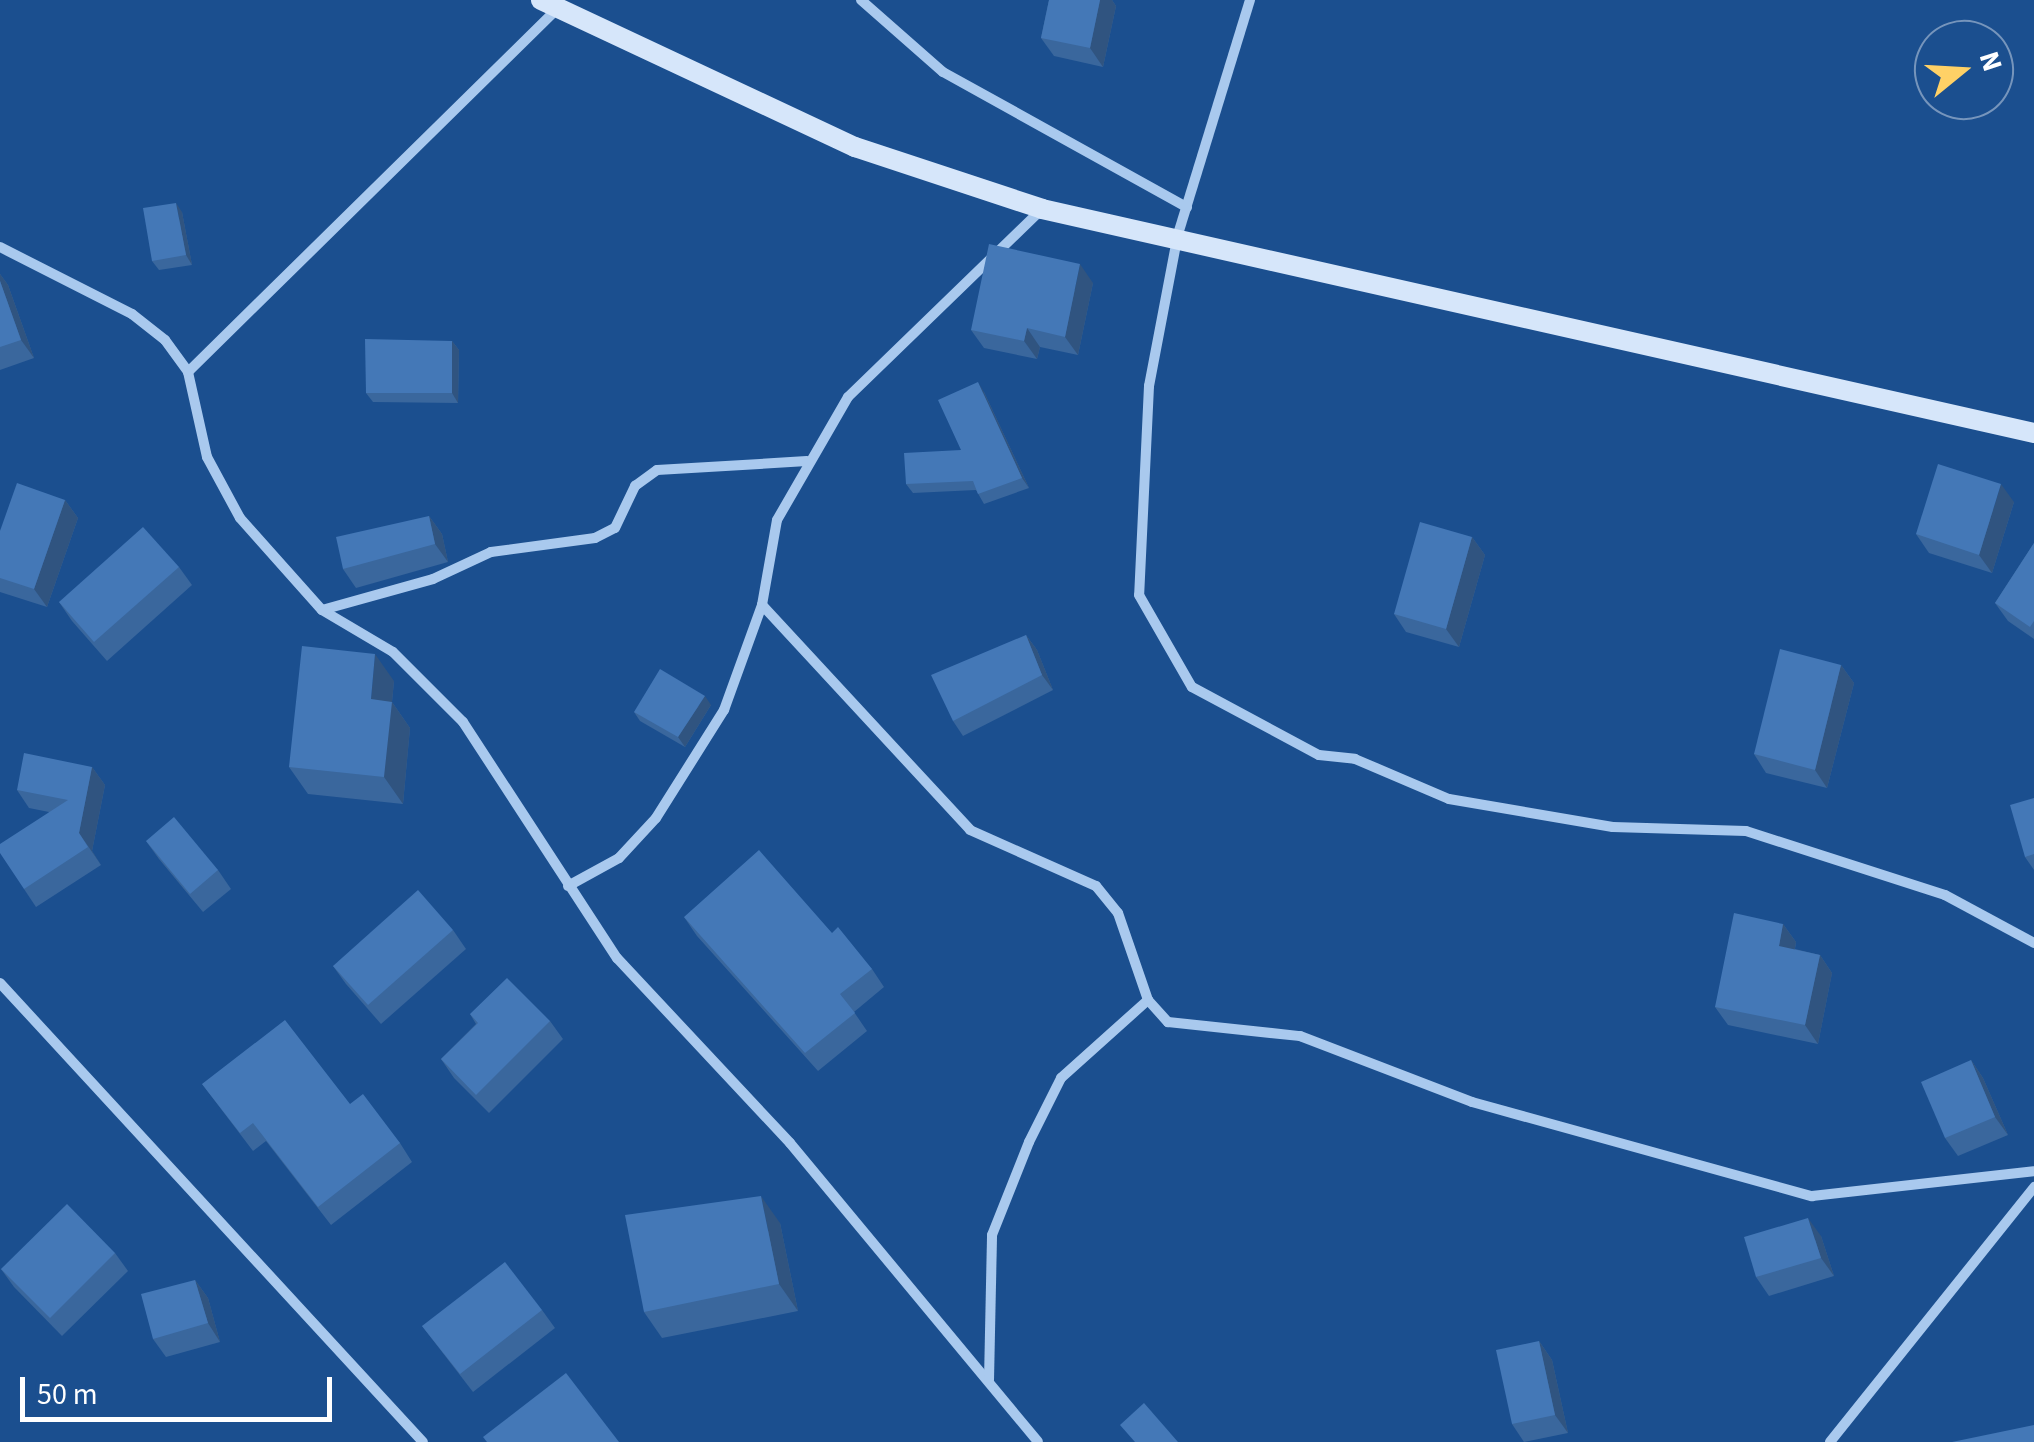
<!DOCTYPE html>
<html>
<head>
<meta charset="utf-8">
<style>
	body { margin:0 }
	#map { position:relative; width:2034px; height:1442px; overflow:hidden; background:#1b4f8f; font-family:"Source Sans 3",sans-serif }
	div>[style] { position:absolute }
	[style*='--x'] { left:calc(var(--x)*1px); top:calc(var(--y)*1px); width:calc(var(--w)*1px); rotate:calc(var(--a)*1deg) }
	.street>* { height:10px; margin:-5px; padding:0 5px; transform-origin:5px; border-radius:5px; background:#a9c9ee }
	.secondary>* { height:20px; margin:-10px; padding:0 10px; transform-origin:10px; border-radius:10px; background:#d6e6fa }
	.wall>* { inset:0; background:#3a679d }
	.shaded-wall>* { inset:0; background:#305480 }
	.building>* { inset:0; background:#4478b7 }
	span { translate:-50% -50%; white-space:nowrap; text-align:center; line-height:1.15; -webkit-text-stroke:8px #1b4f8f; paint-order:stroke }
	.north { position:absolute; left:1914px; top:20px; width:100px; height:100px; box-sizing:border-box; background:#1b4f8f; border:2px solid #7695bc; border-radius:50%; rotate:72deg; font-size:28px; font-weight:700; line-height:40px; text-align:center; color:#fff }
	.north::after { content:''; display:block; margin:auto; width:35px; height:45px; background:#ffd166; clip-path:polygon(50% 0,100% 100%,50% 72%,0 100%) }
	.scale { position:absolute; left:20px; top:1377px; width:312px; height:45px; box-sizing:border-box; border:5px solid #fff; border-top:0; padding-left:12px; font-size:30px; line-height:35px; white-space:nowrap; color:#fff; -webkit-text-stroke:8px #1b4f8f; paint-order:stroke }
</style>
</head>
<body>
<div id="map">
	<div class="street">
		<div style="--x:861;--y:0;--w:109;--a:41.3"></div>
		<div style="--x:943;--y:72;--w:279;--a:29"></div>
		<div style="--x:1250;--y:0;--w:245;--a:107.1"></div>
		<div style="--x:1178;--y:234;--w:155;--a:100.8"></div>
		<div style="--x:1149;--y:386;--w:209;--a:92.7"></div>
		<div style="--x:1139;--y:595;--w:106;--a:60.1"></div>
		<div style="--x:1192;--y:687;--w:144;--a:28.2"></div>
		<div style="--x:1319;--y:755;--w:36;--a:6"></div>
		<div style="--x:1355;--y:759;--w:102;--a:23.1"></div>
		<div style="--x:1449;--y:799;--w:166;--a:9.7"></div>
		<div style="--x:1613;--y:827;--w:133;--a:1.7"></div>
		<div style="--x:1746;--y:831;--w:209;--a:17.8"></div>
		<div style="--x:1945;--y:895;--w:101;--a:28.3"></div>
		<div style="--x:0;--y:247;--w:148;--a:26.9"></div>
		<div style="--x:132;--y:314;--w:42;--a:38.2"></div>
		<div style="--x:165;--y:340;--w:39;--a:54"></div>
		<div style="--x:188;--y:372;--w:87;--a:77.4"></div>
		<div style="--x:207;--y:457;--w:69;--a:61.6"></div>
		<div style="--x:240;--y:518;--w:123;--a:48.3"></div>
		<div style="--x:322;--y:610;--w:82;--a:30.6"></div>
		<div style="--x:393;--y:652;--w:99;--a:45"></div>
		<div style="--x:463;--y:722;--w:282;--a:56.9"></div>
		<div style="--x:617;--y:958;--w:253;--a:46.9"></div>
		<div style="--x:790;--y:1143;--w:388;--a:50.3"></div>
		<div style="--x:188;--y:372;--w:516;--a:-44.53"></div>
		<div style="--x:762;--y:605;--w:306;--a:47.2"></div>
		<div style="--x:970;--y:830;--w:138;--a:24"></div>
		<div style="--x:1096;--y:886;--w:35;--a:51"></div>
		<div style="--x:1118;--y:913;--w:92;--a:71"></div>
		<div style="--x:1148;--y:1000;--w:30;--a:48"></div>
		<div style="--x:1168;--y:1022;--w:133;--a:6.1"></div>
		<div style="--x:1300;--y:1036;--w:184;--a:21"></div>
		<div style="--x:1472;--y:1102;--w:353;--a:15.5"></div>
		<div style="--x:1812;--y:1196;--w:223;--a:-6.4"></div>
		<div style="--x:322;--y:610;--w:115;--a:-15.6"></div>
		<div style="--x:433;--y:579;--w:64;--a:-25"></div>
		<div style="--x:491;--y:552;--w:105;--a:-7.7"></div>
		<div style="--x:595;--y:538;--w:22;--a:-27"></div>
		<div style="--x:615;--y:528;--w:47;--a:-64.5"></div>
		<div style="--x:635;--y:486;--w:27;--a:-36"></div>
		<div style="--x:657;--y:470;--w:150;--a:-3.4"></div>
		<div style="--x:568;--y:886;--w:58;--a:-28.8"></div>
		<div style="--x:619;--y:858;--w:54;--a:-47.2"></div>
		<div style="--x:656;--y:818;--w:128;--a:-57.8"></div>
		<div style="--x:724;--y:710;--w:112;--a:-70.1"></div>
		<div style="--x:762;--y:605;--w:86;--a:-80"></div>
		<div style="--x:777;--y:520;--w:142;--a:-60"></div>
		<div style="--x:848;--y:397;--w:270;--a:-44.1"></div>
		<div style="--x:0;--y:983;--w:624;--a:47.34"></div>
		<div style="--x:989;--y:1380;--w:145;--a:-88.8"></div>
		<div style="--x:992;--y:1235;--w:100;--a:-68.3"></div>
		<div style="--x:1029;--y:1142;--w:72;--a:-63.4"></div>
		<div style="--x:1061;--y:1078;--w:117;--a:-41.9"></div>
		<div style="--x:1830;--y:1442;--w:327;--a:-51.3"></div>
	</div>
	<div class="secondary">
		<div style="--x:541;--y:0;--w:347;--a:25.1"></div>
		<div style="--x:855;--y:147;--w:197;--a:18.3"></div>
		<div style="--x:1042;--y:209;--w:1017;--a:12.72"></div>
	</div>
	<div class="wall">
		<div style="clip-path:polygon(1049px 0,1112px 0,1116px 6px,1103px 67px,1054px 56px,1041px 38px)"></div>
		<div style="clip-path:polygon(182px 212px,192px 265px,159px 270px,152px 261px)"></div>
		<div style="clip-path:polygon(0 274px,8px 285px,34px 358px,0 370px)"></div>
		<div style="clip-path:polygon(1093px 283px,1078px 355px,1040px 347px,1037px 359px,984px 348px,971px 330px)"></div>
		<div style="clip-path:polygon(452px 341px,459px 350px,458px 403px,373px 402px,366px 393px)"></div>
		<div style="clip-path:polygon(984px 392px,1029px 488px,984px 504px,976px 490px,913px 493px,906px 484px,961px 450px)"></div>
		<div style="clip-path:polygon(65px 500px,78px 518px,47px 607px,0 592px,0 531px)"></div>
		<div style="clip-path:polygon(2014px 502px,1992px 573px,1929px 553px,1916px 534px)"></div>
		<div style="clip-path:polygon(429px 516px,442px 534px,448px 562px,356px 588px,343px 569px)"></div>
		<div style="clip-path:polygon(1472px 537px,1485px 555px,1459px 647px,1406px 632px,1394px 614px)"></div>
		<div style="clip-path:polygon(2034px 543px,2034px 639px,2008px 621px,1995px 603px)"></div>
		<div style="clip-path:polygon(179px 567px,192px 585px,107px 661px,72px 621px,59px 602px)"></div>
		<div style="clip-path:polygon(1026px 635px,1037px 650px,1053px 690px,963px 736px,953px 721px)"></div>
		<div style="clip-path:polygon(1841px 665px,1854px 683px,1827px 788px,1766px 773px,1754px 754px)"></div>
		<div style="clip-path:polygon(394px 681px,392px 702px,410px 728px,403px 804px,308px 794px,289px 767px)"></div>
		<div style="clip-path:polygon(711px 705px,685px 747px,640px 721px,634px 712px)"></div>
		<div style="clip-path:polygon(92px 767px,105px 785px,92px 851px,101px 865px,36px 907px,24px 889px,49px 812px,29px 808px,17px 790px)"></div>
		<div style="clip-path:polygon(2034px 798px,2034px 870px,2025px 857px)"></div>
		<div style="clip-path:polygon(146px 841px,218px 870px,231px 889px,203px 912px,159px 859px)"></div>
		<div style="clip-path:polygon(684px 917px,832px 933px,872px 969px,884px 987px,854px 1012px,867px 1031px,818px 1071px,697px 936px)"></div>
		<div style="clip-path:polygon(1783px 924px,1796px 942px,1795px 949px,1820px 955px,1832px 973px,1818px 1044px,1728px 1025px,1715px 1007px)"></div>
		<div style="clip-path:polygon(453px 930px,466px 949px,381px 1024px,346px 984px,333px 966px)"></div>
		<div style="clip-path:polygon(470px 1014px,550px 1021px,563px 1039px,489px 1113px,454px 1078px,441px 1059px,476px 1024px)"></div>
		<div style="clip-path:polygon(1971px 1060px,1983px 1078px,2008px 1135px,1958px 1156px,1945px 1138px)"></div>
		<div style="clip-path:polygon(202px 1084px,350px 1104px,400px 1143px,412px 1162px,331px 1225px,266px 1141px,253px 1151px)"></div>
		<div style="clip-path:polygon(780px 1223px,798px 1311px,662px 1338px,644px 1312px)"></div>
		<div style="clip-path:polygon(1821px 1236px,1834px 1276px,1769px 1296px,1756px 1277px)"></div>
		<div style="clip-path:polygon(115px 1253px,128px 1271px,62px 1336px,14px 1287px,1px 1269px)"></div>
		<div style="clip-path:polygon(195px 1280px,208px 1298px,220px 1342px,166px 1357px,153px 1339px)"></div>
		<div style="clip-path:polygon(542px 1310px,555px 1328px,473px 1392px,422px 1326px)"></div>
		<div style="clip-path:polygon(1539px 1341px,1552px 1360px,1568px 1433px,1524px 1442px,1512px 1424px)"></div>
	</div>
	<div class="shaded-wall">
		<div style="clip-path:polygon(1100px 0,1112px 0,1116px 6px,1103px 67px,1090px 48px)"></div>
		<div style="clip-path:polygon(176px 203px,182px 212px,192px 265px,186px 255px)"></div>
		<div style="clip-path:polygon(1080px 264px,1093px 283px,1078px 355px,1065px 337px)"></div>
		<div style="clip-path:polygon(0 274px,8px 285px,34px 358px,21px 340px,0 281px)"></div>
		<div style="clip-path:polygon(1027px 328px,1040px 347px,1037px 359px,1024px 341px)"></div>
		<div style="clip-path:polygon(452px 341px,459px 350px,458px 403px,452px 393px)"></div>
		<div style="clip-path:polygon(978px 382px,984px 392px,1029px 488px,1022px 478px)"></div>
		<div style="clip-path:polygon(2001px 484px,2014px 502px,1992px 573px,1979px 555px)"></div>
		<div style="clip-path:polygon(65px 500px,78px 518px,47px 607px,34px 589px)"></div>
		<div style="clip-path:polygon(429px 516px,442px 534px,448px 562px,435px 544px)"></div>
		<div style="clip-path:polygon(1472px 537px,1485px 555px,1459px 647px,1446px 629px)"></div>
		<div style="clip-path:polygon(1026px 635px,1037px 650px,1053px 690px,1042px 675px)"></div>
		<div style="clip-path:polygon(375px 654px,394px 681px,392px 702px,410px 728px,403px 804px,384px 777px,371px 699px)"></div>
		<div style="clip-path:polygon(1841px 665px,1854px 683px,1827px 788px,1815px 770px)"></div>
		<div style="clip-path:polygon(705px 696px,711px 705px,685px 747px,678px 737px)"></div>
		<div style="clip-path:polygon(92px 767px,105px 785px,92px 851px,101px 865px,79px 833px)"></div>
		<div style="clip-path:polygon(1783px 924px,1796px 942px,1792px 964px,1779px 946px)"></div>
		<div style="clip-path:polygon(1820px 955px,1832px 973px,1818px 1044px,1805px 1025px)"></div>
		<div style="clip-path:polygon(1971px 1060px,1983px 1078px,2008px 1135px,1995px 1117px)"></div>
		<div style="clip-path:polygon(761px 1196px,780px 1223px,798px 1311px,779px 1284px)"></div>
		<div style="clip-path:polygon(1808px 1218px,1821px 1236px,1834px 1276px,1821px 1258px)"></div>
		<div style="clip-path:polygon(195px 1280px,208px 1298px,220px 1342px,208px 1323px)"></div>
		<div style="clip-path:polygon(1539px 1341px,1552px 1360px,1568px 1433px,1555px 1415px)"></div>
	</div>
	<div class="building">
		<div style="clip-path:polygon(1049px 0,1100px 0,1090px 48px,1041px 38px)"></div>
		<div style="clip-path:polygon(176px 203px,186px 255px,152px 261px,143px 208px)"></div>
		<div style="clip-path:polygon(989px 244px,1080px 264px,1065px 337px,1027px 328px,1024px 341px,971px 330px)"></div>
		<div style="clip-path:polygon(0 281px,21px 340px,0 347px)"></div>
		<div style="clip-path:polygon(365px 339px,452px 341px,452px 393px,366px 393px)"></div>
		<div style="clip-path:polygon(978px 382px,1022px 478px,978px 494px,973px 481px,906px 484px,904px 453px,961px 450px,938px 400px)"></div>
		<div style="clip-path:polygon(1938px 464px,2001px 484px,1979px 555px,1916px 534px)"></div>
		<div style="clip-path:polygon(17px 483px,65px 500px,34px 589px,0 578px,0 531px)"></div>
		<div style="clip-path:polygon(429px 516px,435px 544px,343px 569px,336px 537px)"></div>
		<div style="clip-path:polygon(1420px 522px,1472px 537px,1446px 629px,1394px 614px)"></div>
		<div style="clip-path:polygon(143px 527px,179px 567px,94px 642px,59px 602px)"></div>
		<div style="clip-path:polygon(2034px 543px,2034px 621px,2030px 627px,1995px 603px)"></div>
		<div style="clip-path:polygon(1026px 635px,1042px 675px,953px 721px,931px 675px)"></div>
		<div style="clip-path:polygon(302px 646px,375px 654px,371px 699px,392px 702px,384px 777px,289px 767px)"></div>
		<div style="clip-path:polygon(1780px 649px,1841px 665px,1815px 770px,1754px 754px)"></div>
		<div style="clip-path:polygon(660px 669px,705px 696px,678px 737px,634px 712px)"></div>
		<div style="clip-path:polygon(24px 753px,92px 767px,79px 833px,88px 847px,24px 889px,0 853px,0 844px,68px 800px,17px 790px)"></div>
		<div style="clip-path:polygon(2034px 798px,2034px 854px,2025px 857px,2010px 805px)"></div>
		<div style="clip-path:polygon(174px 817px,218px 870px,190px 894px,146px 841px)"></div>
		<div style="clip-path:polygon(759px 850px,832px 933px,838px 927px,872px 969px,840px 994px,855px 1013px,805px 1053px,684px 917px)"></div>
		<div style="clip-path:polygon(418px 890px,453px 930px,368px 1005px,333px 966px)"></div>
		<div style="clip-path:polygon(1734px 913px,1783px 924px,1779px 946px,1820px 955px,1805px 1025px,1715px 1007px)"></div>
		<div style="clip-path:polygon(507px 978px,550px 1021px,476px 1095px,441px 1059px,478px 1023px,470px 1014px)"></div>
		<div style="clip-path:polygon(285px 1020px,350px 1104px,363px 1094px,400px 1143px,318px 1207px,253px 1123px,240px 1133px,202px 1084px)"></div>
		<div style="clip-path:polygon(1971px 1060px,1995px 1117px,1945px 1138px,1921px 1082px)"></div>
		<div style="clip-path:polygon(761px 1196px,779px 1284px,644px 1312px,625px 1215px)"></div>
		<div style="clip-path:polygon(67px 1204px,115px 1253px,50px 1318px,1px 1269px)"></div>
		<div style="clip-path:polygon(1808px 1218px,1821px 1258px,1756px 1277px,1744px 1237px)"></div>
		<div style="clip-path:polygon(505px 1262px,542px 1310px,460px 1374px,422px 1326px)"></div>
		<div style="clip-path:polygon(195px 1280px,208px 1323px,153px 1339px,141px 1294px)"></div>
		<div style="clip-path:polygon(1539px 1341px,1555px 1415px,1512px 1424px,1496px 1350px)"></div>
		<div style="clip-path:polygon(566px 1373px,619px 1442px,487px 1442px,483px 1437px)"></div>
		<div style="clip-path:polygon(1144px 1403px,1178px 1442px,1135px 1442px,1120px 1425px)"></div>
		<div style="clip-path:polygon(2034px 1425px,2034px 1442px,1952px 1442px)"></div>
	</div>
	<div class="north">N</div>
	<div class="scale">50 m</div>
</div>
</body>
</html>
